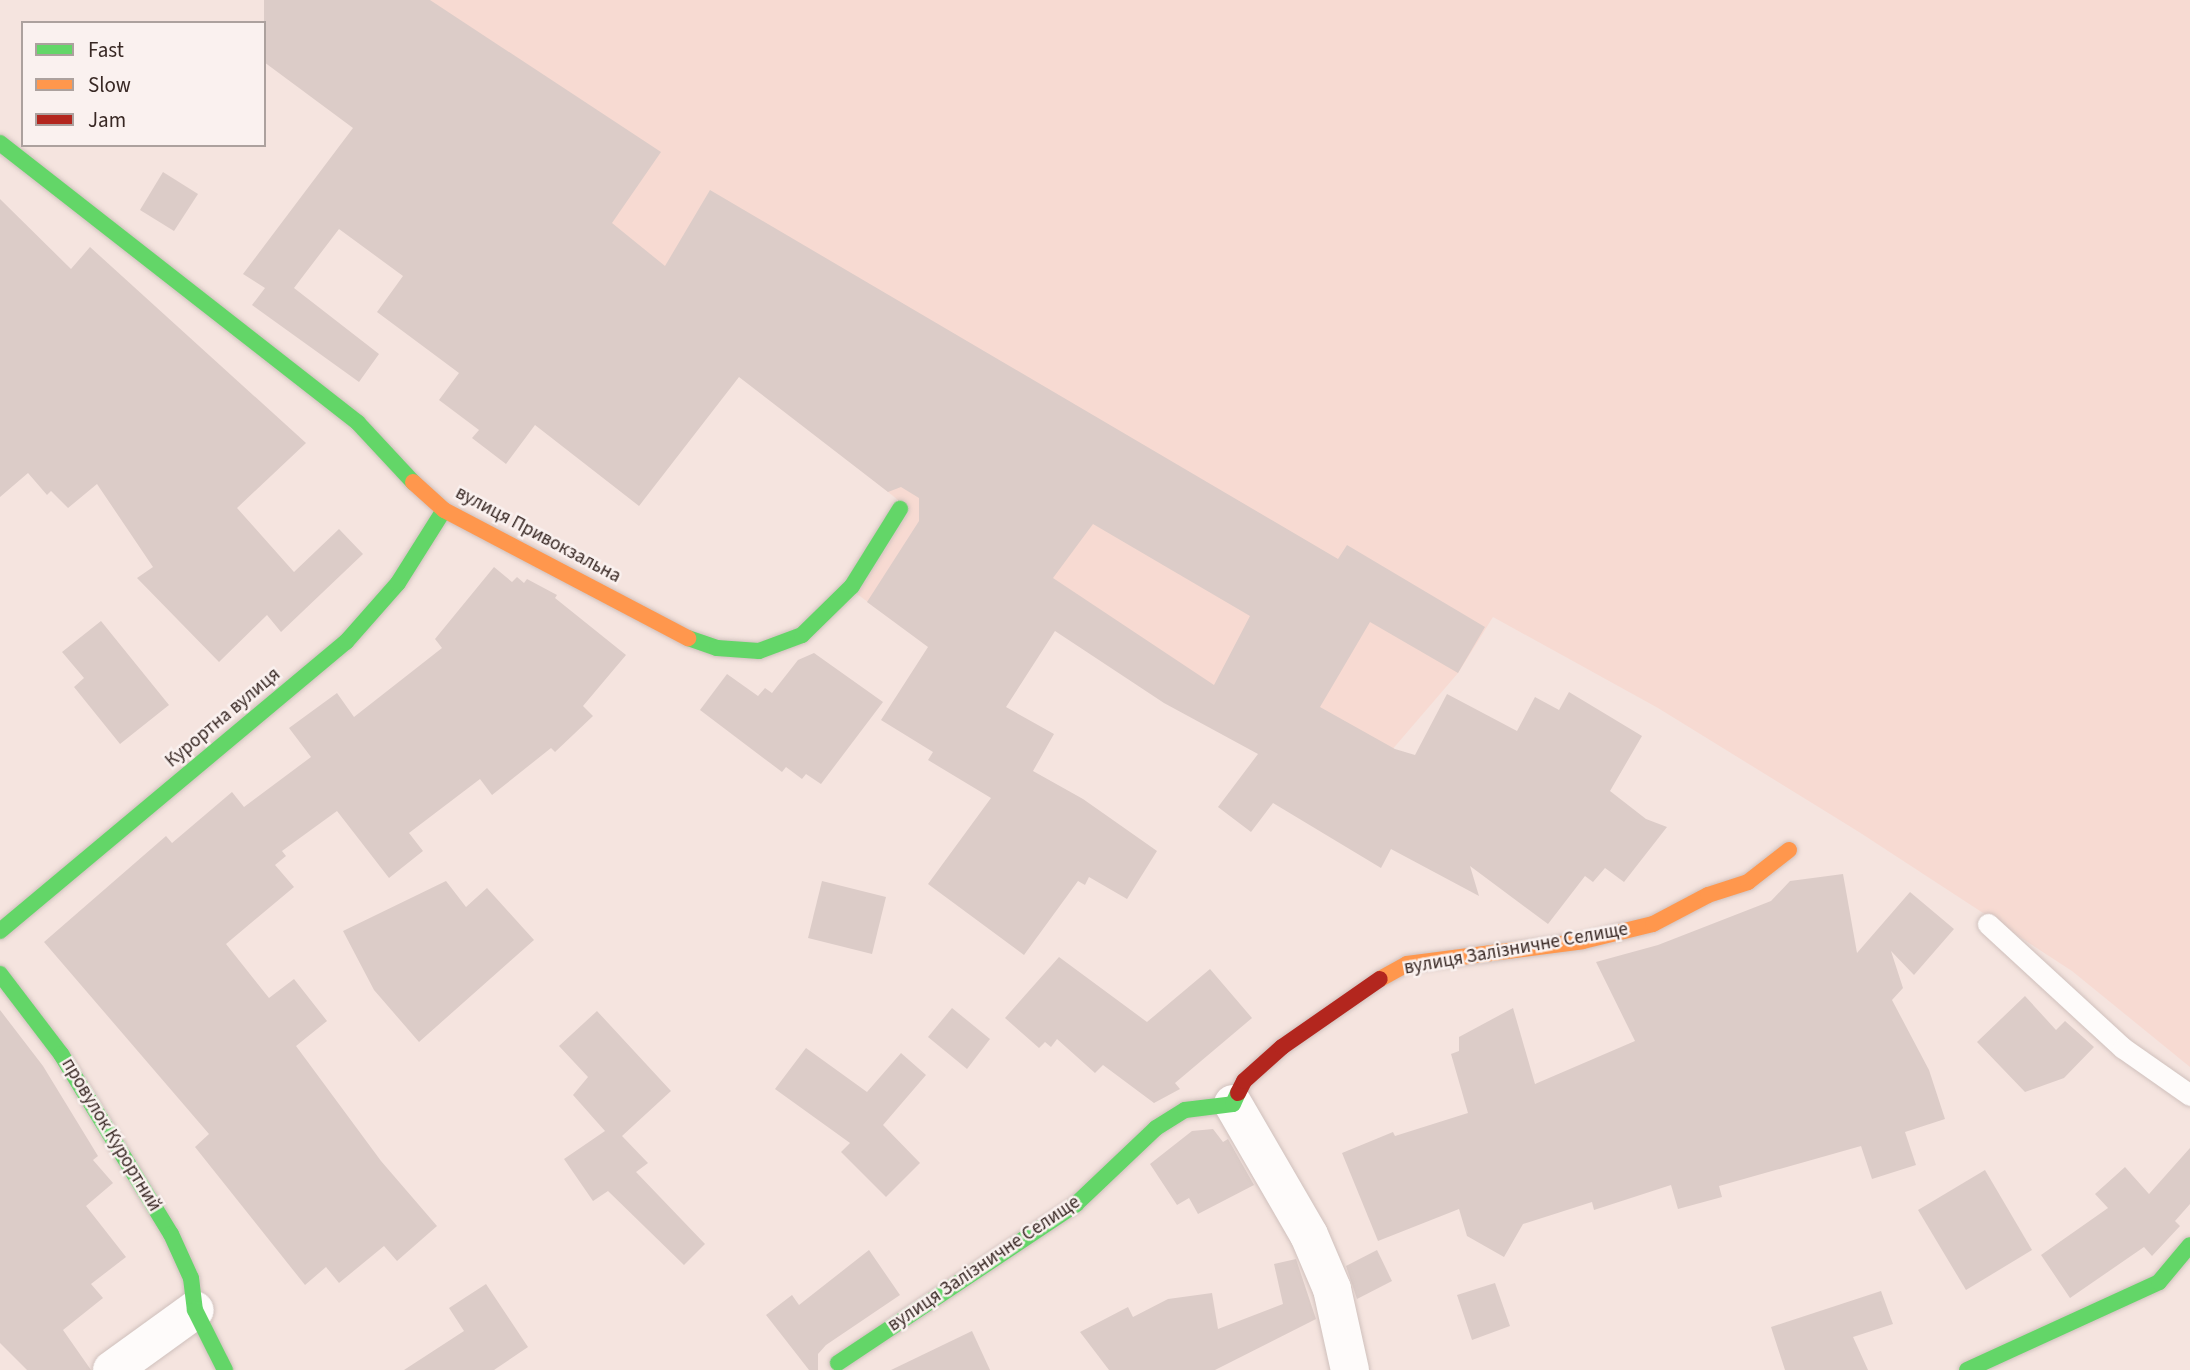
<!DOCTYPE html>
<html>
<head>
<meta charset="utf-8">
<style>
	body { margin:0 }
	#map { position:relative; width:2190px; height:1370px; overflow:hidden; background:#f5e4df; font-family:"Source Sans 3",sans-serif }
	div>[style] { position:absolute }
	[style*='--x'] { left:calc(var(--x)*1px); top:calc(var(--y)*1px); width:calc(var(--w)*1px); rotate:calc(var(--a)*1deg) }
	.built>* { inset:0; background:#f7dad2 }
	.building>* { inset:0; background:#dcccc8 }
	.roads { filter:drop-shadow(0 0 2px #cfc0bc) drop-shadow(0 0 2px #cfc0bc) }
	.lane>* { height:21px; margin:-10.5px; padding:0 10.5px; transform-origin:10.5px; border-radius:10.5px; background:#fefbfa }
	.street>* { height:38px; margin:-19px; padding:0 19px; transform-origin:19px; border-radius:19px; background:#fefbfa }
	.fast>* { height:16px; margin:-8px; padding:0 8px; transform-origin:8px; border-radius:8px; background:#63d668 }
	.slow>* { height:16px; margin:-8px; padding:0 8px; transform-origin:8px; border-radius:8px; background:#ff974d }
	.jam>* { height:16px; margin:-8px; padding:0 8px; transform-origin:8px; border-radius:8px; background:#b3261e }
	span { translate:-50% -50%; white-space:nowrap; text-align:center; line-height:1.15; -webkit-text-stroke:5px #faf1ef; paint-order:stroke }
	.street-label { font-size:19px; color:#382824 }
	.legend { position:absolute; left:21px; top:21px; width:245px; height:126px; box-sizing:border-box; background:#faf1ef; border:2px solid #aca19e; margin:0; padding:9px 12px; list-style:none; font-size:21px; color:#382824 }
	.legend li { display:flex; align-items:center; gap:14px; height:35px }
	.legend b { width:35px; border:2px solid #aca19e }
</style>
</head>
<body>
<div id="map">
	<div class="built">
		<div style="clip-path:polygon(291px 0,2190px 0,2190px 1067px,2072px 971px,1859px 832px,1658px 708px,1493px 617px,1458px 673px,1373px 772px,1271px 729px,1257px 753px,1027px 609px,895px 622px,857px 594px,910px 510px)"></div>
	</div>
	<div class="building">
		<div style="clip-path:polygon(evenodd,264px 0,430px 0,661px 152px,612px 223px,665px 266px,710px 190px,1338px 559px,1347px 545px,1485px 627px,1458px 673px,1370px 622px,1320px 707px,1395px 749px,1415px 755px,1447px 694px,1517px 731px,1535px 697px,1559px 710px,1569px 692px,1642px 736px,1610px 791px,1646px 819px,1667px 827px,1624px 882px,1605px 868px,1593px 882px,1585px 876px,1548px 924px,1470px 866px,1479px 896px,1391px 849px,1381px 868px,1273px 803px,1251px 832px,1218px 807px,1258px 754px,1164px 703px,1055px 631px,1006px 707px,1054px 734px,1033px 771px,1083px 799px,1157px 851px,1127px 899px,1089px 877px,1085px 885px,1078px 881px,1024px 955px,928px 884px,991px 798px,928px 760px,933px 752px,881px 720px,928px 647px,867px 602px,919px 521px,919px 498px,901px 487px,888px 492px,739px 377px,639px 506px,535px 425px,506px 464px,472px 438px,479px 430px,439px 400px,459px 373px,377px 312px,403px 276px,339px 229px,294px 288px,379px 354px,359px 382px,252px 305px,265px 288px,243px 274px,353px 128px,264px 62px,264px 0,1093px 524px,1250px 616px,1214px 685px,1053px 578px,1093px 524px)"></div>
		<div style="clip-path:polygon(163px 172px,198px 194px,174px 231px,140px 210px)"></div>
		<div style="clip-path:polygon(0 199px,71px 269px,90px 247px,306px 443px,237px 508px,294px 572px,339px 529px,363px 554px,281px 632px,267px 615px,219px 662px,137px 578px,153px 567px,97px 484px,68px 508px,51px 491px,47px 495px,28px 473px,0 497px)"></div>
		<div style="clip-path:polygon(494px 567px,512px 582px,517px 577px,524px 583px,527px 579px,557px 595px,555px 598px,626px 655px,583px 706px,593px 716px,555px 752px,551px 748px,492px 795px,480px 779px,409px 833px,423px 851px,389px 878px,337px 811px,282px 851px,286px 856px,275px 865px,294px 887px,226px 944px,269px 998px,294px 979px,327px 1021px,296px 1046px,381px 1161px,437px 1226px,397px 1261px,384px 1246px,339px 1283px,326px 1267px,305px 1285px,195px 1147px,209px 1134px,44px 942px,166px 836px,172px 843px,232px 792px,244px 807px,311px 757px,289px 728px,337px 693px,354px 717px,442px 648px,435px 639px)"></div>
		<div style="clip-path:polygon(101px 621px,169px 705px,120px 744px,74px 687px,84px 678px,62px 652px)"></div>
		<div style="clip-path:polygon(814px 653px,883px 702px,821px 784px,806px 774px,802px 779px,786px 767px,782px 772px,700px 710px,727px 674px,758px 696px,765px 688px,772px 693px,798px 660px)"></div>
		<div style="clip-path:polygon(1843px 874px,1857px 953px,1910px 892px,1954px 929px,1914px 975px,1891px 951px,1903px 988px,1892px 1000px,1929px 1070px,1945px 1119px,1905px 1132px,1916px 1165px,1872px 1179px,1861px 1146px,1719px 1186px,1722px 1197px,1678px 1209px,1671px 1185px,1594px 1210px,1592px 1202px,1523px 1224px,1504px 1257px,1467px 1236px,1459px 1209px,1378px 1241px,1342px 1153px,1393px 1132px,1395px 1136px,1468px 1113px,1451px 1054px,1459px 1051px,1459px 1037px,1513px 1008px,1535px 1084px,1635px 1041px,1596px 962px,1658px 945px,1771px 901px,1790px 881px)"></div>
		<div style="clip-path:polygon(446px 881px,466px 907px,487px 888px,534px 940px,419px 1042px,374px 990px,343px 931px)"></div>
		<div style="clip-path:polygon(822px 881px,886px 897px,872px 954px,808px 938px)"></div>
		<div style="clip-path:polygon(1059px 957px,1147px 1022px,1210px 969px,1252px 1018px,1175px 1083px,1180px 1089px,1154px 1103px,1103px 1065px,1095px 1073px,1057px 1039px,1051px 1047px,1045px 1042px,1039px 1048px,1005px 1018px)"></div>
		<div style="clip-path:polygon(2025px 996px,2056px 1030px,2065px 1021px,2094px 1047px,2064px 1078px,2025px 1092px,1977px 1042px)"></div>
		<div style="clip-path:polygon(952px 1008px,990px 1039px,967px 1069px,928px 1037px)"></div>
		<div style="clip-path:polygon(0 1010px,43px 1066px,98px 1156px,93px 1160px,113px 1183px,86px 1206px,126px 1257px,91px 1284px,103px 1298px,63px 1330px,91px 1370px,27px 1370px,0 1343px)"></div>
		<div style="clip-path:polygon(597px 1011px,671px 1091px,622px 1136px,648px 1163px,636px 1172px,705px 1244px,684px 1265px,608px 1191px,593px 1201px,564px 1159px,605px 1131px,573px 1095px,588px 1077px,559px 1046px)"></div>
		<div style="clip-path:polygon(806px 1048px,867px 1092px,901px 1053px,926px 1075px,883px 1125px,920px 1163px,886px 1197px,841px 1152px,850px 1143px,775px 1089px)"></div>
		<div style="clip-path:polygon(1213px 1129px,1223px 1142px,1228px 1139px,1254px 1185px,1198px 1214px,1189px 1198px,1177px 1205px,1150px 1164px,1192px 1131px)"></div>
		<div style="clip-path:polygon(2190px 1148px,2190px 1204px,2175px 1221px,2180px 1226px,2152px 1256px,2144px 1247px,2070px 1298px,2041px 1255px,2108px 1208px,2095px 1194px,2125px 1167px,2149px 1194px)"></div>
		<div style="clip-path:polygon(1985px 1170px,2032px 1250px,1966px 1290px,1918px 1210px)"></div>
		<div style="clip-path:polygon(869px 1250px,900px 1295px,826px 1345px,818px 1354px,818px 1370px,809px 1370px,766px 1315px,792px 1295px,799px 1305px)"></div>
		<div style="clip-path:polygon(1377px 1250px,1392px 1281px,1357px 1299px,1346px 1266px)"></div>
		<div style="clip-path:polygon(1296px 1259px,1316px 1319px,1215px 1370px,1109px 1370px,1080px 1332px,1128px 1307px,1133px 1317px,1168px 1299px,1212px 1293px,1218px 1329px,1283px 1304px,1274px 1264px)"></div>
		<div style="clip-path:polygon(1495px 1283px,1510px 1326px,1472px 1340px,1457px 1295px)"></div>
		<div style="clip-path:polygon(486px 1284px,528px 1347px,494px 1370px,404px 1370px,464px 1331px,449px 1308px)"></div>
		<div style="clip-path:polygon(1881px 1291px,1893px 1324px,1853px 1337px,1868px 1370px,1785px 1370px,1771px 1327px)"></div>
		<div style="clip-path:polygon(972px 1331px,990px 1370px,891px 1370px)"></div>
	</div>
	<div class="roads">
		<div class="lane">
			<div style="--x:1988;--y:924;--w:183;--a:42.6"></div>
			<div style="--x:2123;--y:1048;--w:82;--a:35"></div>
		</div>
		<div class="street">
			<div style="--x:1233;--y:1104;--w:151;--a:59.9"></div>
			<div style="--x:1309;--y:1235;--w:59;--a:66.9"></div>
			<div style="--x:1332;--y:1289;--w:83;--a:77.5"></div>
			<div style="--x:112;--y:1370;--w:102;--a:-35.9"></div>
		</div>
		<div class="fast">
			<div style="--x:0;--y:143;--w:454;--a:38"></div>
			<div style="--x:358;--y:423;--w:81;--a:47"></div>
			<div style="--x:688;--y:638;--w:31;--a:19"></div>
			<div style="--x:717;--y:648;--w:42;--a:4.1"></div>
			<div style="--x:759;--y:651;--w:46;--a:-20.4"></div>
			<div style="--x:802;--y:635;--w:70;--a:-44.4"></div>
			<div style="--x:852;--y:586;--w:91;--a:-58.1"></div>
			<div style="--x:0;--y:931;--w:451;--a:-39.9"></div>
			<div style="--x:346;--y:642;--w:79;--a:-48.6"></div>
			<div style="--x:398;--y:583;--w:86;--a:-57.8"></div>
			<div style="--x:0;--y:974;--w:101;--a:52.7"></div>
			<div style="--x:61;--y:1054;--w:211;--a:58.6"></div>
			<div style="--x:171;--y:1234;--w:48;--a:65.6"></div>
			<div style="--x:191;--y:1278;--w:32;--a:83"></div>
			<div style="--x:195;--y:1310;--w:67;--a:63.4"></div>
			<div style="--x:838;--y:1363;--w:286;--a:-33.7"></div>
			<div style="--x:1076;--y:1204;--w:110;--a:-43.5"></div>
			<div style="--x:1156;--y:1128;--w:34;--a:-32"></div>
			<div style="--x:1185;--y:1110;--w:48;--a:-7.1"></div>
			<div style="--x:1233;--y:1104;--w:12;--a:-66"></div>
			<div style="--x:1967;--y:1370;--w:211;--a:-24.6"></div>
			<div style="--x:2159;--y:1282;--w:48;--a:-50"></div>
		</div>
		<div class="slow">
			<div style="--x:413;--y:482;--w:42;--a:42.1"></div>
			<div style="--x:444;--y:510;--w:276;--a:27.7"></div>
			<div style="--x:1380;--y:979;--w:31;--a:-29"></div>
			<div style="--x:1407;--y:964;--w:177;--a:-7.4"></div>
			<div style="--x:1583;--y:941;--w:72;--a:-13.7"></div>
			<div style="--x:1653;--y:924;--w:62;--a:-27.8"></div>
			<div style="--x:1708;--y:895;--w:42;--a:-18"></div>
			<div style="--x:1748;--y:882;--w:52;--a:-38"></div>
		</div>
		<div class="jam">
			<div style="--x:1238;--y:1093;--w:13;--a:-63"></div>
			<div style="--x:1244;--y:1081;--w:51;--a:-41.8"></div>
			<div style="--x:1282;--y:1047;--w:119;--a:-34.8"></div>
		</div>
	</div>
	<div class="street-label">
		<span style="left:538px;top:535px;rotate:28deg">вулиця Привокзальна</span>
		<span style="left:223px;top:718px;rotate:-40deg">Курортна вулиця</span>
		<span style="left:1516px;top:949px;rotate:-10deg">вулиця Залізничне Селище</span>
		<span style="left:111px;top:1135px;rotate:59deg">провулок Курортний</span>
		<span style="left:984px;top:1264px;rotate:-34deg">вулиця Залізничне Селище</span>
	</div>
	<ul class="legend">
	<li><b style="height:9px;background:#63d668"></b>Fast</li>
	<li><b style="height:9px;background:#ff974d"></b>Slow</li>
	<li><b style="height:9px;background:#b3261e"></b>Jam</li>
	</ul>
</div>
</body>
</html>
